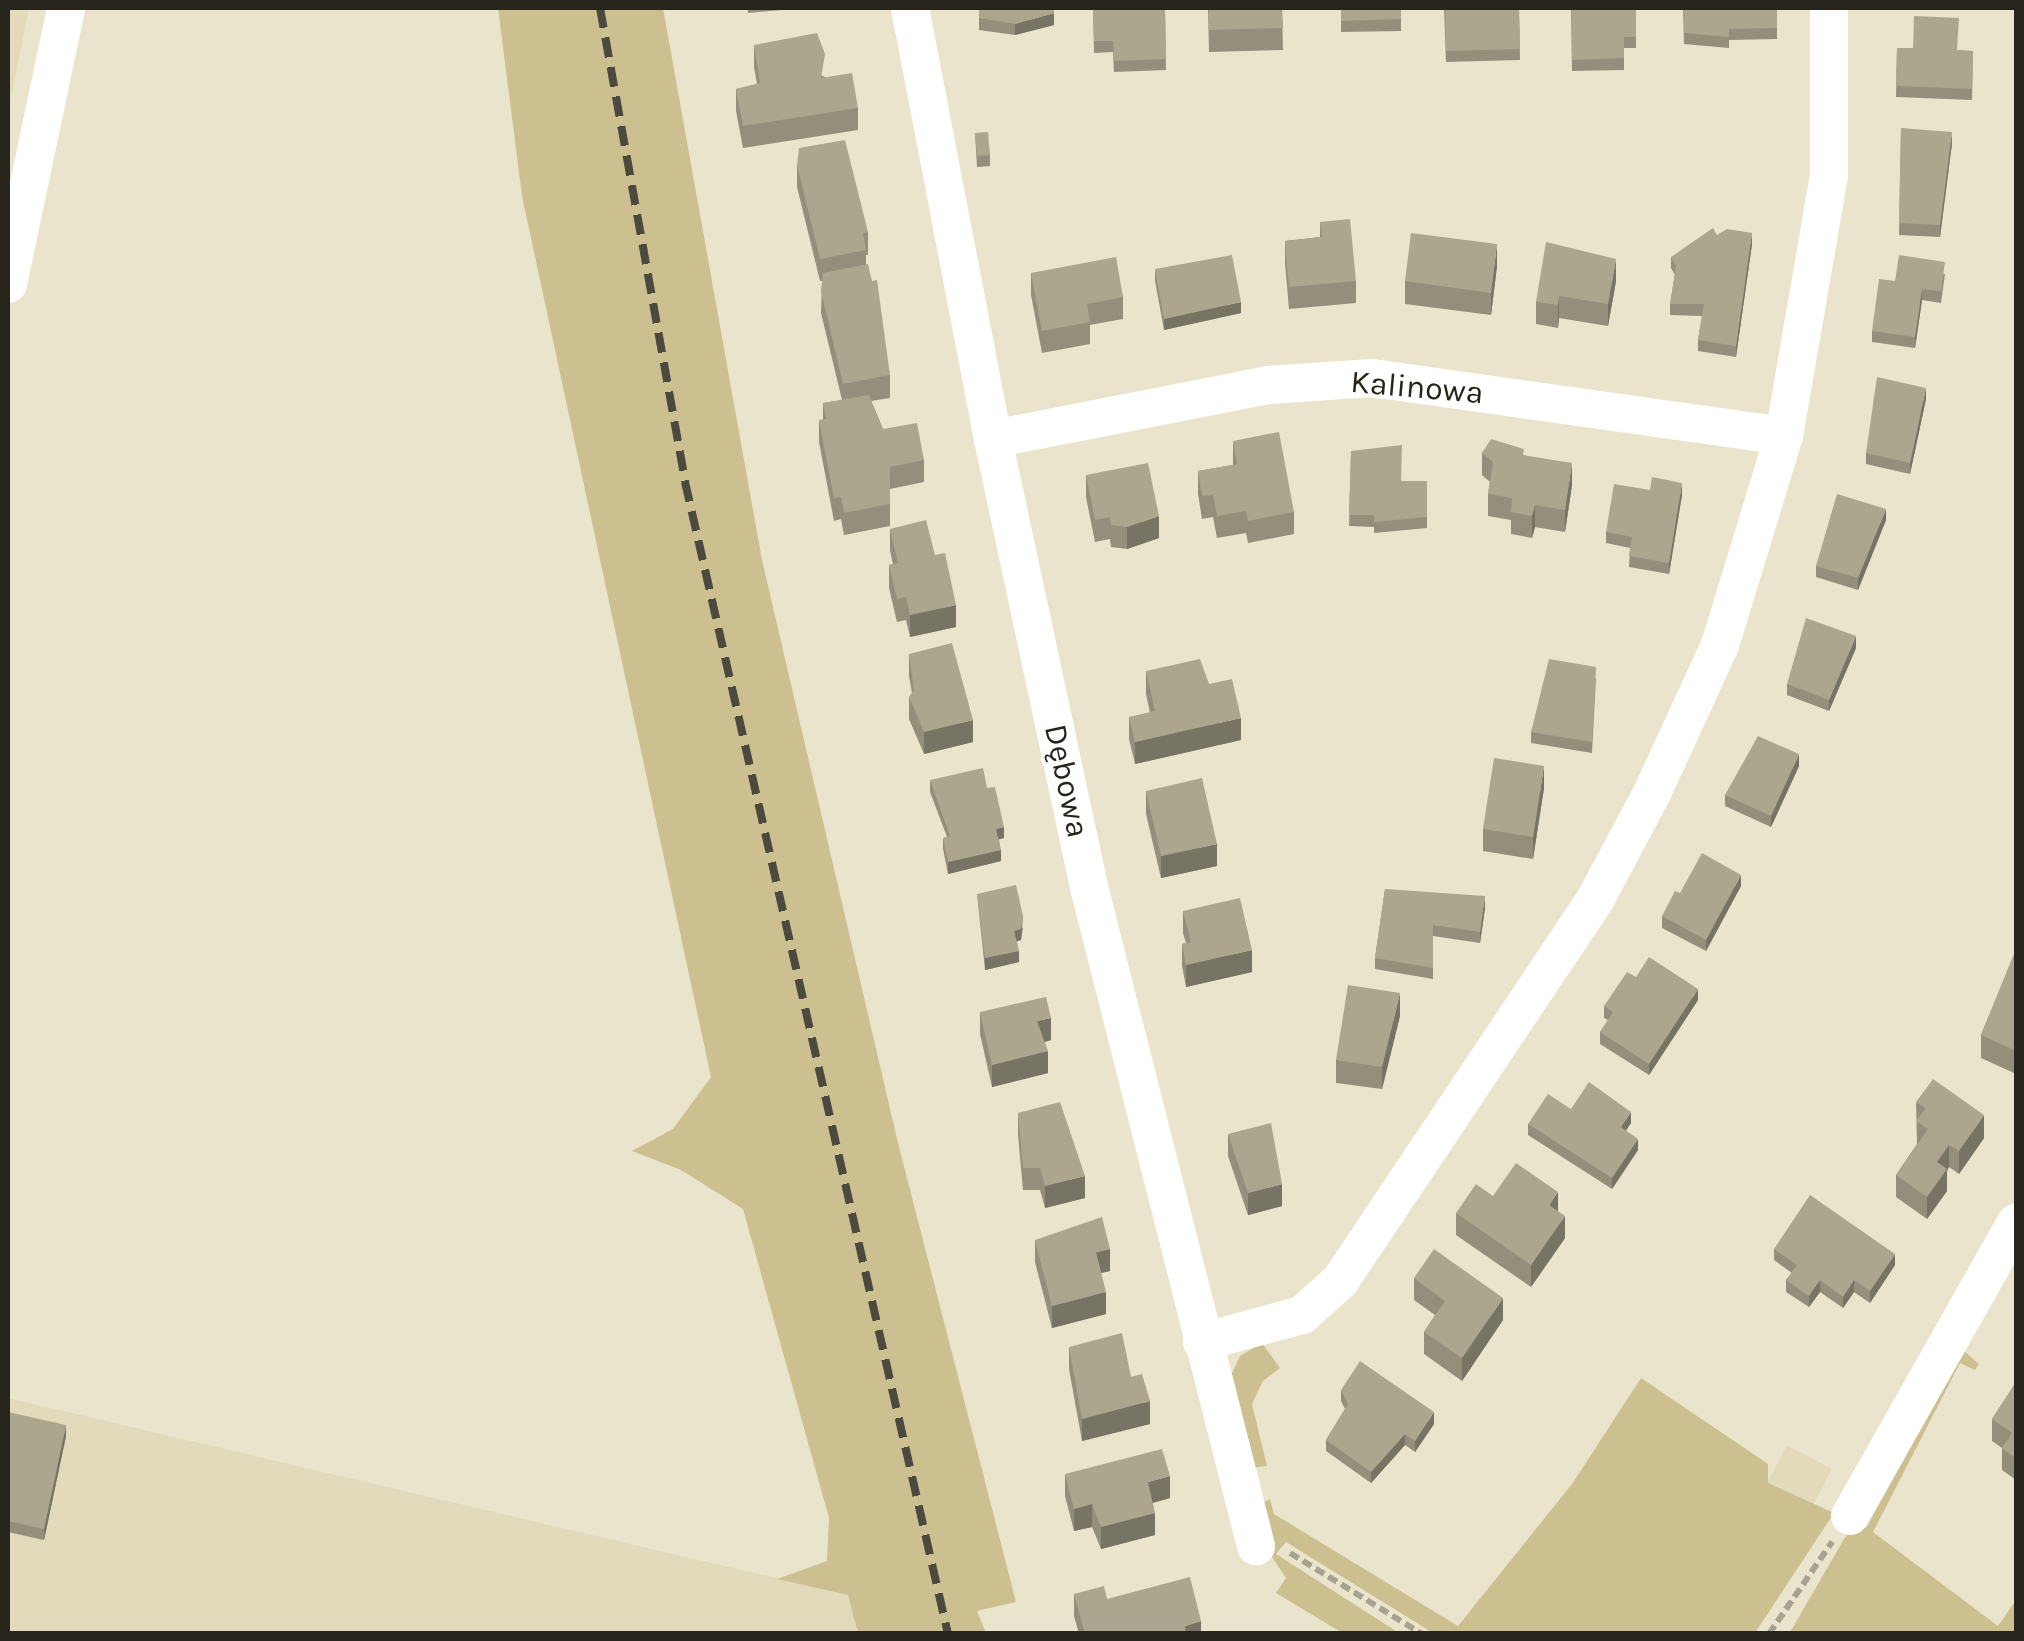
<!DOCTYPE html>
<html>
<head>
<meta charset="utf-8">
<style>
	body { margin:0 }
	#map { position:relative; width:2024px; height:1641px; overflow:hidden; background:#ebe4cc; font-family:Karla,sans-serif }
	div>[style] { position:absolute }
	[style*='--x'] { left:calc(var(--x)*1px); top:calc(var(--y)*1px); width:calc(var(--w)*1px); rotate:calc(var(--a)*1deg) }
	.built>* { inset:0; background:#e3dabb }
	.green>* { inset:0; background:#cdc090 }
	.path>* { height:6px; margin-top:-3px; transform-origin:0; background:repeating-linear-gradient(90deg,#a8a390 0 10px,transparent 0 15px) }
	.street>* { height:38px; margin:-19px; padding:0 19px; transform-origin:19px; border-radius:19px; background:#fff }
	.rail>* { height:8px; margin-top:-4px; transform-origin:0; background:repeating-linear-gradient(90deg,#4c493e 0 20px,transparent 0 30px) }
	.wall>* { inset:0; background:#948f7b }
	.shaded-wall>* { inset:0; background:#787464 }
	.building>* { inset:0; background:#aca68f }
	span { translate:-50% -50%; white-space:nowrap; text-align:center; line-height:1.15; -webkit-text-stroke:8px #fff; paint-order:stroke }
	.street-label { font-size:32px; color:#26241b }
	.frame { position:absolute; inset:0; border:10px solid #26241b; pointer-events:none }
</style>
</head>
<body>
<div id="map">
	<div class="built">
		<div style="clip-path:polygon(8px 8px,29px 8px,8px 113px)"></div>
		<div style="clip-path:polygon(8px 1398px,848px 1595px,858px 1633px,8px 1634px)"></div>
		<div style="clip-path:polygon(1787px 1445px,1832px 1469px,1812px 1507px,1767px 1483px)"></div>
	</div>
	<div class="green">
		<div style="clip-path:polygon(498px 8px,663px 8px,762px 560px,898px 1143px,1016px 1602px,977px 1611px,986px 1633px,858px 1633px,848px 1595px,777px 1579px,827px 1561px,829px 1518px,743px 1209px,681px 1170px,632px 1151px,673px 1129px,711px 1077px,522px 196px)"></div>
		<div style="clip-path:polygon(1262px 1343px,1280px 1368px,1263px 1381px,1252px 1404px,1267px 1466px,1249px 1468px,1229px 1380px,1240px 1356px)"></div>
		<div style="clip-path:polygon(1964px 1351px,1979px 1364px,1975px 1370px,1960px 1363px,1873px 1532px,1998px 1626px,2016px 1600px,2016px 1633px,1789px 1634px,1844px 1539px,1857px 1523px,1866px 1528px)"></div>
		<div style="clip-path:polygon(1641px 1378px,1768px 1464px,1768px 1483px,1834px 1513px,1755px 1633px,1433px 1633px,1286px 1542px,1276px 1554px,1399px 1633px,1344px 1634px,1276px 1593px,1286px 1578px,1272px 1557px,1259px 1505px,1270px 1499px,1274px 1514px,1458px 1626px,1572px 1484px)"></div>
	</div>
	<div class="path">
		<div style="--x:1290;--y:1553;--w:155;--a:31.5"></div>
		<div style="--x:1769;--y:1634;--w:112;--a:-55.6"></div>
	</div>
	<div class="street">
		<div style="--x:910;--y:8;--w:439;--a:79.1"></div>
		<div style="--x:993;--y:439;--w:462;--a:77.9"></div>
		<div style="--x:1090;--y:891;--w:676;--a:75.78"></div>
		<div style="--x:8;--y:284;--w:282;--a:-78.1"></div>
		<div style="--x:993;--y:439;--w:280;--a:-11.1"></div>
		<div style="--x:1268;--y:385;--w:104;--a:-3.9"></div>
		<div style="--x:1372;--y:378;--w:416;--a:8"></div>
		<div style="--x:1202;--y:1342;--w:104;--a:-15.1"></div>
		<div style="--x:1302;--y:1315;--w:51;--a:-41.8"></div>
		<div style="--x:1340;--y:1281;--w:461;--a:-56.2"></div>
		<div style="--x:1596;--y:898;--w:119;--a:-61.9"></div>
		<div style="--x:1652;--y:793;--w:163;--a:-65.3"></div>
		<div style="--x:1720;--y:645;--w:219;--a:-73"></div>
		<div style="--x:1784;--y:436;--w:264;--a:-80.2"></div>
		<div style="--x:1829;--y:176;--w:168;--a:-90"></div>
		<div style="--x:1850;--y:1516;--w:337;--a:-60.5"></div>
	</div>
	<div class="rail">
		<div style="--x:600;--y:8;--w:482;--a:79.8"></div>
		<div style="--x:685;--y:482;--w:1182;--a:77.14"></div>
	</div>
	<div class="wall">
		<div style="clip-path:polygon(748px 8px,804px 8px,748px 13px)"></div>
		<div style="clip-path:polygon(979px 8px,1054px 25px,1015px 35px,979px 30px)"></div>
		<div style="clip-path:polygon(1093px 8px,1165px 8px,1166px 70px,1114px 72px,1113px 52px,1094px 53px)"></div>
		<div style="clip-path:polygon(1208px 8px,1282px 8px,1283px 50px,1209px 52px)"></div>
		<div style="clip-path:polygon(1341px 8px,1401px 8px,1401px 31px,1341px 32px)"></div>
		<div style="clip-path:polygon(1444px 8px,1519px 8px,1520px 60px,1446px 62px)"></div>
		<div style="clip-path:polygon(1571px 8px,1636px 8px,1636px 48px,1624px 48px,1624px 70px,1572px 71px)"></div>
		<div style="clip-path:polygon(1683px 8px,1777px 8px,1777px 39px,1729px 40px,1729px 48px,1684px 44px)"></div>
		<div style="clip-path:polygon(754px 45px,825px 77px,858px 108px,858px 130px,743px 148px,736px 111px,736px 89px,757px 84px,754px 67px)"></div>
		<div style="clip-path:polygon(1897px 48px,1973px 51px,1972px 100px,1896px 97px)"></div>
		<div style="clip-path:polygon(1901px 128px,1952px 143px,1940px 237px,1899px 235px)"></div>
		<div style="clip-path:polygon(975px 133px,990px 155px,990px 166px,977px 167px)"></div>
		<div style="clip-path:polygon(797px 165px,868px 232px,868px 255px,866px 255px,866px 265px,890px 375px,890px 398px,871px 401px,883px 429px,924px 460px,924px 482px,890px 489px,890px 526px,844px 535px,841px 519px,834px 521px,819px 442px,819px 420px,823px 420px,823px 403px,842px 400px,821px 313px,822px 281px,820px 281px,797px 187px)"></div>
		<div style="clip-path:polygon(1320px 222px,1356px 281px,1356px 303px,1289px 309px,1285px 263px,1285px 241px,1320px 237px)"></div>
		<div style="clip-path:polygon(1717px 235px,1752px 244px,1736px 357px,1698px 351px,1698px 340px,1702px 316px,1670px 315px,1670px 304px,1675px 275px,1671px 268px,1671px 257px)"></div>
		<div style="clip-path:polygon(1497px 266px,1491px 315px,1405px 304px,1405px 281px)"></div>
		<div style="clip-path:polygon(1155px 269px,1241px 313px,1164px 330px,1155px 281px)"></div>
		<div style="clip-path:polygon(1031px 273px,1123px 297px,1123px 319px,1090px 325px,1090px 344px,1042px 353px,1031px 295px)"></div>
		<div style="clip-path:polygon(1945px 274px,1941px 303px,1922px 300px,1915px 348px,1872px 342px,1872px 331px,1895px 281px)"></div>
		<div style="clip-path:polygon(1616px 281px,1608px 326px,1559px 318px,1558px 328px,1536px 324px,1536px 302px)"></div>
		<div style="clip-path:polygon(1926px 399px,1910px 474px,1866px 464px,1866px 453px)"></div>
		<div style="clip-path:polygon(1233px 441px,1294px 512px,1294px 534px,1248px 543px,1246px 533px,1217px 538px,1213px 517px,1202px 519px,1198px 494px,1198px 471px,1233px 465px)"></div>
		<div style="clip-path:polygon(1351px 451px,1402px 481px,1427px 481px,1427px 528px,1374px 533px,1374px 527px,1349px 526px)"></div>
		<div style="clip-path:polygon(1482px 453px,1524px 455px,1572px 485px,1565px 532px,1535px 527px,1532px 538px,1511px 534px,1511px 520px,1488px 516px,1488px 494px,1490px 482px,1482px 475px)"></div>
		<div style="clip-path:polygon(1086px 475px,1159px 538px,1127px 549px,1111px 547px,1110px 539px,1095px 542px,1086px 497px)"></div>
		<div style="clip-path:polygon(1682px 495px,1669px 574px,1629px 567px,1630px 548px,1606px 543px,1606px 532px)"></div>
		<div style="clip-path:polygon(1886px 520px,1858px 590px,1816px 577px,1816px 566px)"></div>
		<div style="clip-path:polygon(890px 529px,956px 627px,910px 637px,906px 620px,897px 622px,889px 588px,889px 565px,893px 564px,890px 551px)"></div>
		<div style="clip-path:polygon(1856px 648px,1829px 711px,1787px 695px,1787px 684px)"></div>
		<div style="clip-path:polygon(909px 654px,973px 742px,924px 754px,909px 719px,909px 697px,912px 693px,909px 676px)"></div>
		<div style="clip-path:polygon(1146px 671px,1241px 740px,1135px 764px,1129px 739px,1129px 717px,1150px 713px,1146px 694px)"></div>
		<div style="clip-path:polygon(1596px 678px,1592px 753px,1531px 743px,1531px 732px)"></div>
		<div style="clip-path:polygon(1799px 766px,1771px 827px,1725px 806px,1725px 795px)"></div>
		<div style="clip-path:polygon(930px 780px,987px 788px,1004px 838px,999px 839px,1001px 861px,948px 874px,943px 849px,943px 838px,947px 837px,930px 792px)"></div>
		<div style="clip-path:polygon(1544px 788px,1533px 859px,1483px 851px,1483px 829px)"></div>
		<div style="clip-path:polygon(1146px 791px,1217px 866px,1161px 878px,1146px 814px)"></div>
		<div style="clip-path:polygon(1741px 886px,1706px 951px,1662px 928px,1662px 916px,1680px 893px)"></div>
		<div style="clip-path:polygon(1385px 889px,1485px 908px,1480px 943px,1433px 936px,1433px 979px,1375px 969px,1375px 958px)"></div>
		<div style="clip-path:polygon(977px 894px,1023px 928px,1021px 940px,1017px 941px,1019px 962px,985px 970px)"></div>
		<div style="clip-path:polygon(1183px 911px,1252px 972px,1186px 987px,1182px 966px,1182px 944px,1186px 943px,1183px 933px)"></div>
		<div style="clip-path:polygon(2016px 950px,2016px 1067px,2014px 1073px,1981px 1058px,1981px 1035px)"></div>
		<div style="clip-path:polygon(1636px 977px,1698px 1000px,1649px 1075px,1600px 1044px,1600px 1032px,1608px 1020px,1604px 1018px,1604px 1006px)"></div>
		<div style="clip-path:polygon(980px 1012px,1051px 1040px,1045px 1042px,1048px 1073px,992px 1087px,980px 1034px)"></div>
		<div style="clip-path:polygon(1400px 1016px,1382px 1089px,1336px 1083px,1336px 1060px)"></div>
		<div style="clip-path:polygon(1916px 1102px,1984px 1138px,1959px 1174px,1949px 1167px,1947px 1171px,1947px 1191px,1927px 1219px,1896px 1197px,1896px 1175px,1917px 1144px)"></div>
		<div style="clip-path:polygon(1571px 1109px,1631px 1123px,1626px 1130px,1638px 1150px,1612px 1189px,1528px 1135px,1528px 1124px)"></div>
		<div style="clip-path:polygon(1018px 1113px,1085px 1198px,1045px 1208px,1040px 1190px,1023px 1190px,1018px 1135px)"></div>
		<div style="clip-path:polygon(1228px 1134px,1282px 1206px,1248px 1215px,1228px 1156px)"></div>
		<div style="clip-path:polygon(1493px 1196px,1558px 1211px,1565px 1238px,1531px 1287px,1456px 1235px,1456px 1213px)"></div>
		<div style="clip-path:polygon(1035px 1240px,1110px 1271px,1101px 1273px,1106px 1314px,1052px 1328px,1035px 1262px)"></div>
		<div style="clip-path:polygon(1774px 1249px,1895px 1265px,1870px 1303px,1854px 1292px,1843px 1308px,1820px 1292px,1809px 1307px,1786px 1292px,1786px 1280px,1792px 1273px,1774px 1260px)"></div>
		<div style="clip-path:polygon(1414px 1278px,1503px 1320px,1462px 1381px,1424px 1354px,1424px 1332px,1435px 1315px,1414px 1300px)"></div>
		<div style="clip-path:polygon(1069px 1347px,1131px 1377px,1150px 1424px,1082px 1441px,1069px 1369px)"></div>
		<div style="clip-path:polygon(2016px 1382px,2016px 1480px,2002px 1470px,2002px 1448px,1992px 1441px,1992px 1419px)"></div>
		<div style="clip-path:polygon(1341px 1390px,1434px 1424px,1415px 1452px,1405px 1445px,1371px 1483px,1326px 1451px,1326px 1440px,1345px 1409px,1341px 1401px)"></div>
		<div style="clip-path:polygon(8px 1412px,66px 1436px,44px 1540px,8px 1532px)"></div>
		<div style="clip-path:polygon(1065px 1474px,1170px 1498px,1153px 1503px,1155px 1535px,1101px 1549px,1092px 1527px,1074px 1531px,1065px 1496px)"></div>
		<div style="clip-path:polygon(1074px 1594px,1107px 1599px,1201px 1634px,1079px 1634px,1074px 1616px)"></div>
	</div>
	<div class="shaded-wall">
		<div style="clip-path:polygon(1054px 13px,1054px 25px,1015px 35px,1015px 24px)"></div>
		<div style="clip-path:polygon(1952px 132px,1952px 143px,1940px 237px,1940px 225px)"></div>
		<div style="clip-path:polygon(1752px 233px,1752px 244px,1736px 357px,1736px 346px)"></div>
		<div style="clip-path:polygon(1497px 244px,1497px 266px,1491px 315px,1491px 293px)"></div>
		<div style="clip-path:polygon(1616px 259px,1616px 281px,1608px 326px,1608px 304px)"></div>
		<div style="clip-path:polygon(1922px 289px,1922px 300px,1915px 348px,1915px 337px)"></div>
		<div style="clip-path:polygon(1559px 296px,1559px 318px,1558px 328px,1558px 305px)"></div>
		<div style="clip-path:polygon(1241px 302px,1241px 313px,1164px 330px,1164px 319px)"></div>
		<div style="clip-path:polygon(1926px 388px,1926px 399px,1910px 474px,1910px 463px)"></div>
		<div style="clip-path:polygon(1572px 463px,1572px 485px,1565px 532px,1565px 510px)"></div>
		<div style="clip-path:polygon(1682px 483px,1682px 495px,1669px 574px,1669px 563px)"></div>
		<div style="clip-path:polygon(1535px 505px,1535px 527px,1532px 538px,1532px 516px)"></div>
		<div style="clip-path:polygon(1886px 509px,1886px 520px,1858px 590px,1858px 578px)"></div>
		<div style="clip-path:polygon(1159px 516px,1159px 538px,1127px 549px,1127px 527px)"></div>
		<div style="clip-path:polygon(956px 605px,956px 627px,910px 637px,910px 615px)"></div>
		<div style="clip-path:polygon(1856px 636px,1856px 648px,1829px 711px,1829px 700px)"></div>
		<div style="clip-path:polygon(1241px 718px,1241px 740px,1135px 764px,1135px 742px)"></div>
		<div style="clip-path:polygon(973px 720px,973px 742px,924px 754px,924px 732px)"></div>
		<div style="clip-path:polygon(1799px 754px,1799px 766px,1771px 827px,1771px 816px)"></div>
		<div style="clip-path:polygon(1544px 766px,1544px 788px,1533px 859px,1533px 837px)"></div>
		<div style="clip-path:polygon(1004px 827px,1004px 838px,996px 840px,996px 829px)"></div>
		<div style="clip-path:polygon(1217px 844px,1217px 866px,1161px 878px,1161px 856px)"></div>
		<div style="clip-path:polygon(1001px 850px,1001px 861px,948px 874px,948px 862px)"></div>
		<div style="clip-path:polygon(1741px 875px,1741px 886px,1706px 951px,1706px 940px)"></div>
		<div style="clip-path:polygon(1485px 896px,1485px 908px,1480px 943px,1480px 932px)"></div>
		<div style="clip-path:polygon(1023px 916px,1021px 940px,1014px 942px,1014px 931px)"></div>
		<div style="clip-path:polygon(1252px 950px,1252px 972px,1186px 987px,1186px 965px)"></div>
		<div style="clip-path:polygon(1019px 951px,1019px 962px,985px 970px,985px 958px)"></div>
		<div style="clip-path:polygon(1698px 989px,1698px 1000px,1649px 1075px,1649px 1064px)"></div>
		<div style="clip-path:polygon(1400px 993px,1400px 1016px,1382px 1089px,1382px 1067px)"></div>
		<div style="clip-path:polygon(1051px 1018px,1051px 1040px,1037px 1044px,1037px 1021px)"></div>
		<div style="clip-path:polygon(2016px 1045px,2016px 1067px,2014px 1073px,2014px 1050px)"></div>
		<div style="clip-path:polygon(1048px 1051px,1048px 1073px,992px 1087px,992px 1065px)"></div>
		<div style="clip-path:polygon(1631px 1112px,1631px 1123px,1621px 1138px,1621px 1127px)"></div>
		<div style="clip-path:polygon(1984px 1115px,1984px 1138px,1959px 1174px,1959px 1151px)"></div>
		<div style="clip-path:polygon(1638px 1139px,1638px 1150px,1612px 1189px,1612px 1178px)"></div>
		<div style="clip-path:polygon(1949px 1145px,1949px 1167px,1947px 1171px,1947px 1191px,1927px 1219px,1927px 1197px,1937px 1162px)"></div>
		<div style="clip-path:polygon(1085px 1176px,1085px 1198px,1045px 1208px,1045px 1186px)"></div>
		<div style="clip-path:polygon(1282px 1184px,1282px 1206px,1248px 1215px,1248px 1193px)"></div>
		<div style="clip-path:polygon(1558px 1192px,1558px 1214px,1549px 1205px)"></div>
		<div style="clip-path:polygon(1565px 1216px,1565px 1238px,1531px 1287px,1531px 1265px)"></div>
		<div style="clip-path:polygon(1110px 1249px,1110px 1271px,1096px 1274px,1096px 1252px)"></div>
		<div style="clip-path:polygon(1895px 1254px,1895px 1265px,1870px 1303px,1870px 1291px)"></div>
		<div style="clip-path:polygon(1820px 1280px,1820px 1292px,1809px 1307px,1809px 1296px)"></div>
		<div style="clip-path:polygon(1854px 1280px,1854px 1292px,1843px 1308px,1843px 1297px)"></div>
		<div style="clip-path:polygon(1106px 1292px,1106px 1314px,1052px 1328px,1052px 1306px)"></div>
		<div style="clip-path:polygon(1503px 1298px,1503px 1320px,1462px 1381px,1462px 1358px)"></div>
		<div style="clip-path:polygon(1150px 1401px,1150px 1424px,1082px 1441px,1082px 1419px)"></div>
		<div style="clip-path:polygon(1434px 1412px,1434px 1424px,1415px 1452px,1415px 1441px)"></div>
		<div style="clip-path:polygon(66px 1425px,66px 1436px,44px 1540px,44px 1529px)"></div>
		<div style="clip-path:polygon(1405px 1434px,1405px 1445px,1371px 1483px,1371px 1472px)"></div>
		<div style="clip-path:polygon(1170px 1476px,1170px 1498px,1148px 1504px,1148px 1482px)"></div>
		<div style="clip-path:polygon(1092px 1504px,1092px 1527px,1074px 1531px,1074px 1509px)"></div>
		<div style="clip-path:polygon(1155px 1513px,1155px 1535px,1101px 1549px,1101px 1527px)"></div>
		<div style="clip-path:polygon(1201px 1621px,1201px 1634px,1185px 1634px,1185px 1626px)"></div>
	</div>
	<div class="building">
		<div style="clip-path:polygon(979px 8px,1054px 8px,1054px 13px,1015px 24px,979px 18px)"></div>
		<div style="clip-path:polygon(1093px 8px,1165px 8px,1166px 59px,1114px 61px,1113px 41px,1094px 41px)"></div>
		<div style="clip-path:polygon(1209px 8px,1282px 8px,1283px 28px,1209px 30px)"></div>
		<div style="clip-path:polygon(1341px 8px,1401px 8px,1401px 19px,1341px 21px)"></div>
		<div style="clip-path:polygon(1445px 8px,1519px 8px,1520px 49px,1446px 51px)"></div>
		<div style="clip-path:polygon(1572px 8px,1636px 8px,1636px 37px,1624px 37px,1624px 58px,1572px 60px)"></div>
		<div style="clip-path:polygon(1684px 8px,1777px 8px,1777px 28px,1729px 29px,1729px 37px,1684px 33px)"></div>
		<div style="clip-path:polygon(1914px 16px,1959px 18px,1957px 50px,1973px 51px,1972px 89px,1896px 86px,1897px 48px,1913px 48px)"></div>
		<div style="clip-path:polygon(817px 33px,825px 54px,821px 78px,852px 73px,858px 108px,743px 126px,736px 89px,760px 83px,754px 45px)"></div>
		<div style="clip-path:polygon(1901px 128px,1952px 132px,1940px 225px,1899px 223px)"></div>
		<div style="clip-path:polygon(988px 132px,990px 155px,977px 156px,975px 133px)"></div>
		<div style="clip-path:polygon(845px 140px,868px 232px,863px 233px,866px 250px,820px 259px,797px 165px,799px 148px)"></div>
		<div style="clip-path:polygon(1350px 219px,1356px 281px,1289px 287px,1285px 241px,1322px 237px,1320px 222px)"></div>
		<div style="clip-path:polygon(1713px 228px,1717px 235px,1727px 229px,1752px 233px,1736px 346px,1698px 340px,1704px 304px,1670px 304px,1676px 266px,1671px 257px)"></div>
		<div style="clip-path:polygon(1411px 233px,1497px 244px,1491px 293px,1405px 281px)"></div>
		<div style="clip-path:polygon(1546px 242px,1616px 259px,1608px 304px,1559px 296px,1558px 305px,1536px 302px)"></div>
		<div style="clip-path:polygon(1232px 255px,1241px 302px,1164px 319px,1155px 269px)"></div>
		<div style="clip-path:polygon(1899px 255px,1945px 262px,1941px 291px,1922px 289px,1915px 337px,1872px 331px,1879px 279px,1895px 281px)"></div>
		<div style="clip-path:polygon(1116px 257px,1123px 297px,1087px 304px,1090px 322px,1042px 331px,1031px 273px)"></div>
		<div style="clip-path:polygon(868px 264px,872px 281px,877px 280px,890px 375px,843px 384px,821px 291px,823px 273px)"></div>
		<div style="clip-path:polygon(1877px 377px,1926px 388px,1910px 463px,1866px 453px)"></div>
		<div style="clip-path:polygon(869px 395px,883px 429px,917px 423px,924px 460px,890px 467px,890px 504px,844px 513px,841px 497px,834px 498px,819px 420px,826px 419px,823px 403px)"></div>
		<div style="clip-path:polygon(1279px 432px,1294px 512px,1248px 521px,1246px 511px,1217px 516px,1213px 495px,1202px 496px,1198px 471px,1237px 464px,1233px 441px)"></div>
		<div style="clip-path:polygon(1491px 439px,1524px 449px,1523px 455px,1572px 463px,1565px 510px,1535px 505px,1532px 516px,1511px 512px,1512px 498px,1488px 494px,1493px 462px,1482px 453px)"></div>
		<div style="clip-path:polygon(1402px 445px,1401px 481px,1427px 481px,1427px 517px,1374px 522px,1374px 515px,1349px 515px,1351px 451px)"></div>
		<div style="clip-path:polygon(1148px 463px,1159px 516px,1127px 527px,1111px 525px,1110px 517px,1095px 520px,1086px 475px)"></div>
		<div style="clip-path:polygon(1652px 477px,1682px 483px,1669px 563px,1629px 556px,1632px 537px,1606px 532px,1614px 484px,1650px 490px)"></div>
		<div style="clip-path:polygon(1837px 494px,1886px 509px,1858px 578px,1816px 566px)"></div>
		<div style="clip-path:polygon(926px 520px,935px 555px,945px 553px,956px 605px,910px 615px,906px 597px,897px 599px,889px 565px,898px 563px,890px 529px)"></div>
		<div style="clip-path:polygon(1806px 618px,1856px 636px,1829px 700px,1787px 684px)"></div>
		<div style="clip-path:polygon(952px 643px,973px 720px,924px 732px,909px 697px,914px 690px,909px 654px)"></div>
		<div style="clip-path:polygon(1200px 659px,1209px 684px,1232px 679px,1241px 718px,1135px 742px,1129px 717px,1155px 711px,1146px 671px)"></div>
		<div style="clip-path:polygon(1549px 659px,1596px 667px,1592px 742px,1531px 732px)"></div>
		<div style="clip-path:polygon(1758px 736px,1799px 754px,1771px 816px,1725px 795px)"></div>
		<div style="clip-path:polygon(1494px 758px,1544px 766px,1533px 837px,1483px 829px)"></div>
		<div style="clip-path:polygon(983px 768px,987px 788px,995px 787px,1004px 827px,996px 829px,1001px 850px,948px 862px,943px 838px,950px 836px,930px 780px)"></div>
		<div style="clip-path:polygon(1202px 778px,1217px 844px,1161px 856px,1146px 791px)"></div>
		<div style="clip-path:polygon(1702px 853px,1741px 875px,1706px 940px,1662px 916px,1675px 891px,1680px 893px)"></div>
		<div style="clip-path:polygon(1016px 885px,1023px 916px,1021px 929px,1014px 931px,1019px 951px,985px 958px,977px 894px)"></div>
		<div style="clip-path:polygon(1385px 889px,1485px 896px,1480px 932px,1433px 925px,1433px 968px,1375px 958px)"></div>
		<div style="clip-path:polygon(1240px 898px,1252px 950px,1186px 965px,1182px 944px,1191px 942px,1183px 911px)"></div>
		<div style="clip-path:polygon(2016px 949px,2016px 1045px,2014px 1050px,1981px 1035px)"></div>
		<div style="clip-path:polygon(1649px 957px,1698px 989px,1649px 1064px,1600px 1032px,1613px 1012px,1604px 1006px,1627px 972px,1636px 977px)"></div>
		<div style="clip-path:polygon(1348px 985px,1400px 993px,1382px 1067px,1336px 1060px)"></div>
		<div style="clip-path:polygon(1046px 997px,1051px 1018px,1037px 1021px,1048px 1051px,992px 1065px,980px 1012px)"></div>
		<div style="clip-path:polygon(1933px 1079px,1984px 1115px,1959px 1151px,1949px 1145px,1937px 1162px,1947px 1169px,1927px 1197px,1896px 1175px,1928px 1129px,1916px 1121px,1926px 1108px,1916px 1102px)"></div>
		<div style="clip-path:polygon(1589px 1082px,1631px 1112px,1621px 1127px,1638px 1139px,1612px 1178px,1528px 1124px,1548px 1094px,1571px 1109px)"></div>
		<div style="clip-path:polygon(1060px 1102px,1085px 1176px,1045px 1186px,1040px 1168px,1023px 1168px,1018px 1113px)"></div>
		<div style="clip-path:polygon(1271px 1123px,1282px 1184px,1248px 1193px,1228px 1134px)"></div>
		<div style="clip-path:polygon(1516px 1163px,1558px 1192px,1549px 1205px,1565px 1216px,1531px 1265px,1456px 1213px,1476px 1184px,1493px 1196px)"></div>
		<div style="clip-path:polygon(1810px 1195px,1895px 1254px,1870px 1291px,1854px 1280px,1843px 1297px,1820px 1280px,1809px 1296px,1786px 1280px,1797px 1265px,1774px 1249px)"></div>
		<div style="clip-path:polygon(1102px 1217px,1110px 1249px,1096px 1252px,1106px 1292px,1052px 1306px,1035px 1240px)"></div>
		<div style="clip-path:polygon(1434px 1249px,1503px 1298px,1462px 1358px,1424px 1332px,1445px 1301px,1414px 1278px)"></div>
		<div style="clip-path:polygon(1122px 1333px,1131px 1377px,1142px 1374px,1150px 1401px,1082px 1419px,1069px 1347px)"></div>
		<div style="clip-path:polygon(1360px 1361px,1434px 1412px,1415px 1441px,1405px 1434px,1371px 1472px,1326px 1440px,1348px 1404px,1341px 1390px)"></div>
		<div style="clip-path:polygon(2016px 1382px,2016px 1458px,2002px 1448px,2012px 1433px,1992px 1419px)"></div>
		<div style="clip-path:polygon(8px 1412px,66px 1425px,44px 1529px,8px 1521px)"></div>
		<div style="clip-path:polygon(1162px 1449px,1170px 1476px,1148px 1482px,1155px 1513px,1101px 1527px,1092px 1504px,1074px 1509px,1065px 1474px)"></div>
		<div style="clip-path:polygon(1190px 1577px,1201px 1621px,1185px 1626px,1186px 1634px,1102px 1634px,1101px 1631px,1085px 1634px,1074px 1594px,1104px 1586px,1107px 1599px)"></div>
	</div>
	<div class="street-label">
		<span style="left:1417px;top:388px;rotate:5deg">Kalinowa</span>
		<span style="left:1066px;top:781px;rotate:78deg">Dębowa</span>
	</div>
	<div class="frame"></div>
</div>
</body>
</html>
